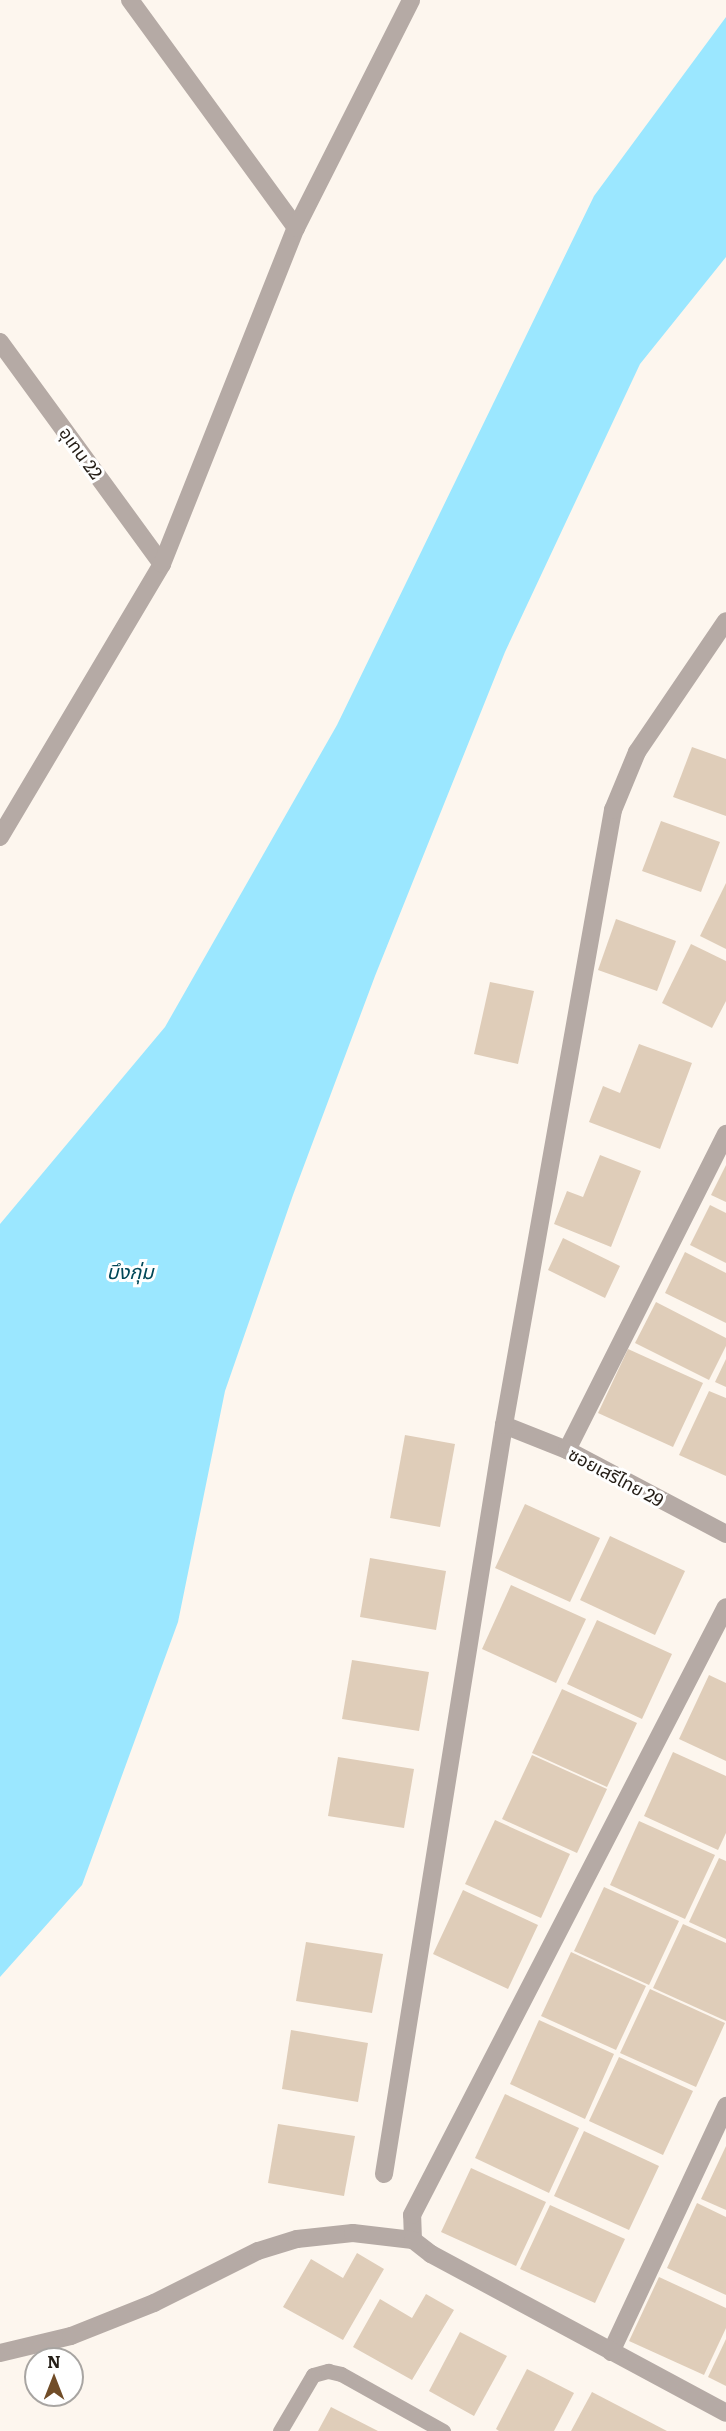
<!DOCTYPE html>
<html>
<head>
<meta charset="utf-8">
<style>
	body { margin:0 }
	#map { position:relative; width:726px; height:2431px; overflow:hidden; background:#fdf6ee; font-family:Literata,"Noto Sans Thai",serif }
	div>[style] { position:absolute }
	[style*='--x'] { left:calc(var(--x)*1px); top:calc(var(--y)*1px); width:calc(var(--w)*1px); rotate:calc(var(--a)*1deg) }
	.water>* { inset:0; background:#9be7ff }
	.building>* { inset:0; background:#dfcdb9 }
	.lane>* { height:15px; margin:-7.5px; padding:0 7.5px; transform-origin:7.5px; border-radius:7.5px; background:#b5aaa5 }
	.street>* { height:18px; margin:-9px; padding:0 9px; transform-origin:9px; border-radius:9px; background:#b5aaa5 }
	span { translate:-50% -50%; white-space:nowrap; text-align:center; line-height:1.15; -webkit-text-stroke:6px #fff; paint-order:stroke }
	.street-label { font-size:18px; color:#251e17 }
	.water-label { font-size:20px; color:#014858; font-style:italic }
	.north { position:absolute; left:24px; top:2347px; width:60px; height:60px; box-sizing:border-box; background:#fff; border:2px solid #a8a5a2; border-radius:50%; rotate:0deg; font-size:16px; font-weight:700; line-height:24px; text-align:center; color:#251e17 }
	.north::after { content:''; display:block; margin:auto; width:21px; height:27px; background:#714d28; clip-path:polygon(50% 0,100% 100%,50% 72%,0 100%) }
</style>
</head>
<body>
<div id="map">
	<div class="water">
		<div style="clip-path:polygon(726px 17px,726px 257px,640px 364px,505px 652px,375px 976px,293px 1195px,225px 1391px,178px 1622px,82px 1885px,0 1977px,0 1224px,165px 1027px,337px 725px,594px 196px)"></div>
	</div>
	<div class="building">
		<div style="clip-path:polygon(692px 747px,726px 759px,726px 816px,673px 797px)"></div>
		<div style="clip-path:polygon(661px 821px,720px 842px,701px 892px,642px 871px)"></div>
		<div style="clip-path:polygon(726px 883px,726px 949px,700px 936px)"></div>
		<div style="clip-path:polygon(616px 919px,676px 941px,657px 991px,598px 970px)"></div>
		<div style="clip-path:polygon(691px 944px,726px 961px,726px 1001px,712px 1028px,662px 1003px)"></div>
		<div style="clip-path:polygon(490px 982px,534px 991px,518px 1064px,474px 1054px)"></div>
		<div style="clip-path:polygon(639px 1044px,692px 1063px,660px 1149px,589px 1122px,603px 1086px,620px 1093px)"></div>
		<div style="clip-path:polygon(600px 1155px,641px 1171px,611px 1247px,554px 1224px,567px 1191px,583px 1197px)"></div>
		<div style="clip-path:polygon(726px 1165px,726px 1202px,711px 1195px)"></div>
		<div style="clip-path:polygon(710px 1205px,726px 1213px,726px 1263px,690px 1245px)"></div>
		<div style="clip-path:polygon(563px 1238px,620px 1266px,605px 1298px,548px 1270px)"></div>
		<div style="clip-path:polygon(685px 1252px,726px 1273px,726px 1323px,665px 1293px)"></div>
		<div style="clip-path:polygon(656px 1302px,726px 1338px,726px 1346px,709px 1380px,635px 1343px)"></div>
		<div style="clip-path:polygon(628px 1349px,703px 1383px,673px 1447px,598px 1413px)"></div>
		<div style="clip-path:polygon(726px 1359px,726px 1387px,715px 1382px)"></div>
		<div style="clip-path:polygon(709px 1391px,726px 1398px,726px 1476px,679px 1455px)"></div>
		<div style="clip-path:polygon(405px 1435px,455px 1444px,440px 1527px,390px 1518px)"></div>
		<div style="clip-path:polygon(525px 1504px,600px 1538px,570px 1602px,495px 1568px)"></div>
		<div style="clip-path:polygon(610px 1536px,685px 1571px,655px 1635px,580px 1600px)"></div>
		<div style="clip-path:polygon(370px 1558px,446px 1571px,436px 1630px,360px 1617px)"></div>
		<div style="clip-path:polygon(511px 1585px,586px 1619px,556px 1683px,482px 1649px)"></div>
		<div style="clip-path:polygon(597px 1620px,672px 1654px,642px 1719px,567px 1684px)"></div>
		<div style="clip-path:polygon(352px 1660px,429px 1672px,419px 1731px,342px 1719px)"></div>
		<div style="clip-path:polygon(709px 1675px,726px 1683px,726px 1761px,679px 1739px)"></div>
		<div style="clip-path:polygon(562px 1689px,637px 1723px,607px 1787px,532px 1753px)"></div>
		<div style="clip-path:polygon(673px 1752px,726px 1776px,726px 1833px,718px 1850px,644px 1816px)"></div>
		<div style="clip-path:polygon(532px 1755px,607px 1789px,577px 1853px,502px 1819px)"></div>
		<div style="clip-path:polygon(338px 1757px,414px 1769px,404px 1828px,328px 1816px)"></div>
		<div style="clip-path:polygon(495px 1820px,570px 1854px,541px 1918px,465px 1884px)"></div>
		<div style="clip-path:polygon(639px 1821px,715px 1855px,685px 1919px,610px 1885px)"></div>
		<div style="clip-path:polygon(719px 1858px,726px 1861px,726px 1939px,689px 1922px)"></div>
		<div style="clip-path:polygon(604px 1887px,679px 1921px,649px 1985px,574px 1951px)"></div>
		<div style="clip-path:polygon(463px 1890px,538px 1925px,508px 1989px,433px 1954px)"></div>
		<div style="clip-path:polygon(683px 1924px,726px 1943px,726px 2021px,653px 1988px)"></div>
		<div style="clip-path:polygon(306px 1942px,383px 1954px,372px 2013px,296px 2001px)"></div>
		<div style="clip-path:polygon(571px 1952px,646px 1986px,616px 2050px,541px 2016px)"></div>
		<div style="clip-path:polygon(650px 1989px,725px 2023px,696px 2087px,620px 2053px)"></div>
		<div style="clip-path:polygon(539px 2020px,614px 2054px,585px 2119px,510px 2084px)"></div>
		<div style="clip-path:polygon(291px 2030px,368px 2043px,358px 2102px,282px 2089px)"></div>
		<div style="clip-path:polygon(619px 2057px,693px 2091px,663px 2155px,589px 2121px)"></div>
		<div style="clip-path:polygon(505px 2094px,579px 2128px,549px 2193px,475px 2158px)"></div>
		<div style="clip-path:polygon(278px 2124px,355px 2136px,344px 2196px,268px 2183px)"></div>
		<div style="clip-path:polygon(584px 2131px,659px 2166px,629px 2230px,554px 2196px)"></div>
		<div style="clip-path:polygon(726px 2146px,726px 2210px,701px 2199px)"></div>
		<div style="clip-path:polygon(471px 2168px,546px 2202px,516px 2266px,441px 2232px)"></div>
		<div style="clip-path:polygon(697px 2203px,726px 2217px,726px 2295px,667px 2268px)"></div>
		<div style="clip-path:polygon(550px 2205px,625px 2239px,595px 2303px,520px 2269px)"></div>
		<div style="clip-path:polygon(357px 2253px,384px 2269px,343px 2340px,283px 2307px,311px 2259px,343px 2278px)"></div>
		<div style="clip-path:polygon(659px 2277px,726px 2308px,726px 2328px,704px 2375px,629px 2341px)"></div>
		<div style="clip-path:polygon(426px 2294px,454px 2310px,412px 2380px,353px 2347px,380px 2299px,412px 2318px)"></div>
		<div style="clip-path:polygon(460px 2332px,507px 2356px,474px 2416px,429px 2391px)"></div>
		<div style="clip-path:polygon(726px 2339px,726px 2386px,708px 2377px)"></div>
		<div style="clip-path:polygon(527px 2369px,574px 2393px,554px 2431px,499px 2431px,496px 2429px)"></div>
		<div style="clip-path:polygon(592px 2392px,667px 2431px,571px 2431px)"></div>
		<div style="clip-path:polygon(331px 2407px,378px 2431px,318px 2431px)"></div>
	</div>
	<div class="lane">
		<div style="--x:280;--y:2431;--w:65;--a:-59.5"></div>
		<div style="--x:313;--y:2375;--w:16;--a:-15"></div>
		<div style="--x:328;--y:2371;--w:13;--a:13"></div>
		<div style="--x:341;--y:2374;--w:117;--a:29.2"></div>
	</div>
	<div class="street">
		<div style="--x:130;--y:0;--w:282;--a:53.9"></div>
		<div style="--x:0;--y:342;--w:275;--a:53.9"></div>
		<div style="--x:0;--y:837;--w:317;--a:-59.3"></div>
		<div style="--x:162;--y:564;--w:362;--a:-68.3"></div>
		<div style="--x:296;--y:228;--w:255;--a:-63.2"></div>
		<div style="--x:504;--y:1425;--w:68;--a:21.6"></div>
		<div style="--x:567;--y:1450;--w:180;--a:27.8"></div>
		<div style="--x:567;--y:1450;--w:354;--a:-63.3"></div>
		<div style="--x:384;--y:2174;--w:759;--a:-80.9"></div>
		<div style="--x:504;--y:1425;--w:625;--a:-79.95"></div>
		<div style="--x:613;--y:810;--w:63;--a:-67.5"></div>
		<div style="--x:637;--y:752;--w:158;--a:-55.8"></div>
		<div style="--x:413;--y:2240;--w:25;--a:-92"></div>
		<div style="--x:412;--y:2215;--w:684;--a:-62.69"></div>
		<div style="--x:611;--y:2352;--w:272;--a:-64.9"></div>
		<div style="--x:0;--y:2353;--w:73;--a:-13.5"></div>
		<div style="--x:71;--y:2336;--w:89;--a:-21.7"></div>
		<div style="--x:154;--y:2303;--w:116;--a:-26.6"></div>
		<div style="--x:258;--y:2251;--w:41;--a:-17.1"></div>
		<div style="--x:297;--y:2239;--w:56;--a:-6.1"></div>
		<div style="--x:353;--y:2233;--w:60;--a:6.7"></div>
		<div style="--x:413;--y:2240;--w:23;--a:38"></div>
		<div style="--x:431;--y:2254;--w:335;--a:28.3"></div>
	</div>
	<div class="street-label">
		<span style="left:81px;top:453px;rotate:54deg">อุเทน 22</span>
		<span style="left:616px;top:1477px;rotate:28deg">ซอยเสรีไทย 29</span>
	</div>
	<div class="water-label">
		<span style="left:130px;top:1270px">บึงกุ่ม</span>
	</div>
	<div class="north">N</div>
</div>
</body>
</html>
